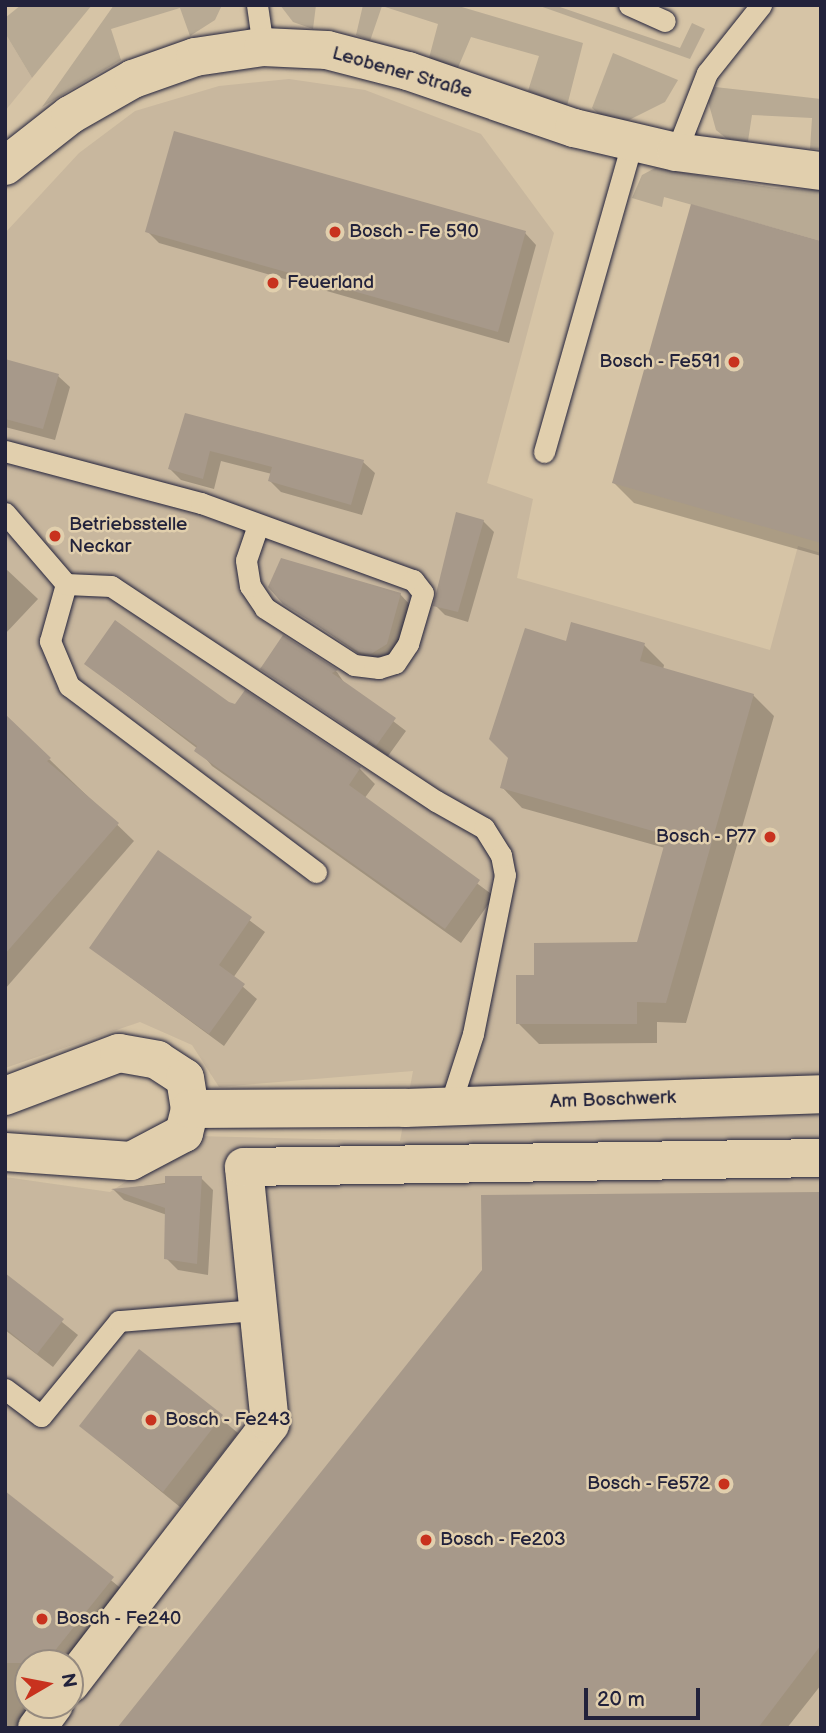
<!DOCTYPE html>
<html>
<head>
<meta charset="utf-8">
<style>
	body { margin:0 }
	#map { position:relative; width:826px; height:1733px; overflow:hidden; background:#d6c4a6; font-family:"Balsamiq Sans",sans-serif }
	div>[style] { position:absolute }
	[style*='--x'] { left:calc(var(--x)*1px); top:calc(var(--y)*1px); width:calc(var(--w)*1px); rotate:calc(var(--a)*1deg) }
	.built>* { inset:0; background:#c8b79e }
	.green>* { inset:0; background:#b8aa94 }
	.shadow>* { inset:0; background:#0003 }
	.building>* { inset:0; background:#a7998a }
	.roads { filter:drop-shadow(0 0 2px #22223b) drop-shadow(0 0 2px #22223b) }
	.lane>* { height:21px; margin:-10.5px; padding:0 10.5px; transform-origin:10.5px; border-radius:10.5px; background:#e1cfad }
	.street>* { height:38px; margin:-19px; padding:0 19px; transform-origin:19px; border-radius:19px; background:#e1cfad }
	.dots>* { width:19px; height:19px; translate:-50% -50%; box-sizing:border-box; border:4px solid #e1cfad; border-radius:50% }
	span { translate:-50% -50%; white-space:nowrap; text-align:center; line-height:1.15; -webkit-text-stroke:5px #e1cfad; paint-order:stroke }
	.street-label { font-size:19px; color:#22223b }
	.poi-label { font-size:19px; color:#22223b }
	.left { translate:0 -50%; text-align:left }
	.right { translate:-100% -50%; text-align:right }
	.frame { position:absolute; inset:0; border:7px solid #22223b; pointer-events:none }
	.north { position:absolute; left:14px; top:1649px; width:70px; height:70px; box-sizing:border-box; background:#e1cfad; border:2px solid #958a7f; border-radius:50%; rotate:80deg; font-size:19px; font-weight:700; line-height:28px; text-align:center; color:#22223b }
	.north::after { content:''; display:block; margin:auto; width:24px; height:32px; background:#c8321e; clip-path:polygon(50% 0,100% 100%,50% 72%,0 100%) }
	.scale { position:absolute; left:584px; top:1688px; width:116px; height:32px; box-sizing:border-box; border:4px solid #22223b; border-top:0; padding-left:9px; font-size:21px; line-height:24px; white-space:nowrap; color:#22223b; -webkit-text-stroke:5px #e1cfad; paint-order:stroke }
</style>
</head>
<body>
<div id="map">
	<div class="built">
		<div style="clip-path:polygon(5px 33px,32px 78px,5px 111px)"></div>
		<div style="clip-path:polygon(evenodd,289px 79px,365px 90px,481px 134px,554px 233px,487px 483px,533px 499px,517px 578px,770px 650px,798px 546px,821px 553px,821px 1728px,5px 1728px,5px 1177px,110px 1192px,196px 1136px,400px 1141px,413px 1071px,219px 1087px,192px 1045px,140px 1022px,5px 1068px,5px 233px,79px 153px,135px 111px,219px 86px,289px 79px,28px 1663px,70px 1663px,70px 1705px,28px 1705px,28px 1663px)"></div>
	</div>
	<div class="green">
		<div style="clip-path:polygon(21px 5px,92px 5px,32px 78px,5px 33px,5px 18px)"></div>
		<div style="clip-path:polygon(114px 5px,222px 5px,215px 20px,190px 36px,180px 8px,111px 29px,121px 60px,42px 107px)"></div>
		<div style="clip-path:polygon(280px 5px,316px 5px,313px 29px,293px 22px)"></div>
		<div style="clip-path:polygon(363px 5px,455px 5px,583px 43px,567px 106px,528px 91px,539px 56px,471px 37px,457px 70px,429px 58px,438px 24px,382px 6px,370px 41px,356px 35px)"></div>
		<div style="clip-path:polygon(537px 5px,554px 5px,680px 48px,692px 23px,705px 29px,690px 59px)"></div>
		<div style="clip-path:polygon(613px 53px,678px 80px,665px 102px,629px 120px,606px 120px,592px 108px)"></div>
		<div style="clip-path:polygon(715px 87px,821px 99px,821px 149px,810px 149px,812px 118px,752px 115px,748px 141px,727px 139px,716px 130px,708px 101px)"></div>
		<div style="clip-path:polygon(655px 168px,775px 188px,821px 190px,821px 241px,664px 197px,662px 207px,632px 198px,642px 175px)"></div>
	</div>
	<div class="shadow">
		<div style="clip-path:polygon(147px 231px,525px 233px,536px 245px,509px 343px,159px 243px)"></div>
		<div style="clip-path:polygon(821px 243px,821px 556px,634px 503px,614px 483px)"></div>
		<div style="clip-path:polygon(5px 361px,58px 376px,70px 387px,55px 440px,5px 427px)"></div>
		<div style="clip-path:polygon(186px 415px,363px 462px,375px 473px,362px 515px,281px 492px,270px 481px,272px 474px,221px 461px,214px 489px,181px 480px,170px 469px)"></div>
		<div style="clip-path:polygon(483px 521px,494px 532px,468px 622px,445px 615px,435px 605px)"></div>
		<div style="clip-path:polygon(5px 568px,38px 599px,5px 634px)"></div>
		<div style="clip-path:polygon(400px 594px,411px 606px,393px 660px,372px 663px,285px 603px)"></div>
		<div style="clip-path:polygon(284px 638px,337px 672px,345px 684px,406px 731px,388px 756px,262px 668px)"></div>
		<div style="clip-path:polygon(567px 643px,644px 645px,664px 665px,663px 670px,753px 695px,774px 716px,686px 1023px,657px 1022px,657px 1043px,539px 1044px,518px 1023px,536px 976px,638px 944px,665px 848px,522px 808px,502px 787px)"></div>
		<div style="clip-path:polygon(86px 664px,235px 706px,245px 693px,360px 769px,375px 784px,364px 799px,494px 896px,461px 943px,212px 766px,198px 749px)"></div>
		<div style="clip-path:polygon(49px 759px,134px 841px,5px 989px,5px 787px)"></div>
		<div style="clip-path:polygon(158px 852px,265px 932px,233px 978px,257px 999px,224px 1046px,91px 948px)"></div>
		<div style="clip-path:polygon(201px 1178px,213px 1190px,208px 1275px,178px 1270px,166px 1258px,167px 1215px,124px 1200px,114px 1190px)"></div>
		<div style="clip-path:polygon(821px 1194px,821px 1685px,787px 1728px,120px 1728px)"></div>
		<div style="clip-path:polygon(5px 1276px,78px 1335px,53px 1367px,5px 1330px)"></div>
		<div style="clip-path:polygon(139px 1351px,238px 1433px,180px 1507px,81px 1426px)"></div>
		<div style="clip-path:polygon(5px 1493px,129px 1595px,70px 1663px,28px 1663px,28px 1705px,37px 1705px,18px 1728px,5px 1728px)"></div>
	</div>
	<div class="building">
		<div style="clip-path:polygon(174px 131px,526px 231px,498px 332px,145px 232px)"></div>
		<div style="clip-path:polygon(691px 204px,821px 241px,821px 543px,612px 483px)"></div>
		<div style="clip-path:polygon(5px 359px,59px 374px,43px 429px,5px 419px)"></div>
		<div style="clip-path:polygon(185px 413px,364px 460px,351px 505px,268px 481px,272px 467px,210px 451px,203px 479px,168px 469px)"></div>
		<div style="clip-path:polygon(456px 512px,484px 520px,458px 612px,433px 606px)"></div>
		<div style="clip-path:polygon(281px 558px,401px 593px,387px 644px,371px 654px,359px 652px,283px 604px,268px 587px)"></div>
		<div style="clip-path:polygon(115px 620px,229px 702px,235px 704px,245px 690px,361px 767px,349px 785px,480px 880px,445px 929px,194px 751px,197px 746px,84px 664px)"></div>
		<div style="clip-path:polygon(571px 622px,645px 643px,640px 661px,754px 694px,666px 1003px,637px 1002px,637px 1024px,516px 1024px,516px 975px,534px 975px,534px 943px,637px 942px,667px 835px,500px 788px,508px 758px,489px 739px,525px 628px,566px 641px)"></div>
		<div style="clip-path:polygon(283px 635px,338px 670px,332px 673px,396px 718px,376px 746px,260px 669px)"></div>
		<div style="clip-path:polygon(5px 714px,51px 758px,47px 761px,119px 823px,5px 954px)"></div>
		<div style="clip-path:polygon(158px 850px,252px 917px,219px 965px,245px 984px,209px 1034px,89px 948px)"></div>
		<div style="clip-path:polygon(165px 1176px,202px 1176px,197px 1264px,164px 1259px,165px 1208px,111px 1189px,165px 1184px)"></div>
		<div style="clip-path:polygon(821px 1192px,821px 1645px,758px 1728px,117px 1728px,482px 1270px,481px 1195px)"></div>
		<div style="clip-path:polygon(5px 1273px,64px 1319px,37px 1354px,5px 1328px)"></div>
		<div style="clip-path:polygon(139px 1349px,223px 1415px,163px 1492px,79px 1426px)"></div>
		<div style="clip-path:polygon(5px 1491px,114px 1577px,45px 1663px,5px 1663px)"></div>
	</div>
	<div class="roads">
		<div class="lane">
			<div style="--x:257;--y:5;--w:42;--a:81.9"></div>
			<div style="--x:629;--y:5;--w:39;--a:24"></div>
			<div style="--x:676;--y:152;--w:85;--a:-68.6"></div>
			<div style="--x:707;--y:73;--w:87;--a:-51.5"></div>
			<div style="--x:5;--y:451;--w:203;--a:14.9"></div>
			<div style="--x:201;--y:503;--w:226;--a:20"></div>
			<div style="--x:413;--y:580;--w:16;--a:52"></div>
			<div style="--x:423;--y:593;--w:53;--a:106.4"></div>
			<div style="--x:408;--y:644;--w:23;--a:124"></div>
			<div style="--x:395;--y:663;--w:17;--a:163"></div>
			<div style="--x:379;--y:668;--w:25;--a:-173"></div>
			<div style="--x:354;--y:665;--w:106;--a:-147.4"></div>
			<div style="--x:265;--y:608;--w:27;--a:-124"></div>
			<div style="--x:250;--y:586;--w:26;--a:-99"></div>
			<div style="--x:246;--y:560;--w:37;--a:-71"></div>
			<div style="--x:544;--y:452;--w:321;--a:-74.1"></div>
			<div style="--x:5;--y:513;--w:94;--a:49.3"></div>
			<div style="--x:316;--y:872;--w:309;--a:-143"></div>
			<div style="--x:69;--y:686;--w:49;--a:-112.9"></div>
			<div style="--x:50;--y:641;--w:59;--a:-74.3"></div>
			<div style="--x:66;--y:584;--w:45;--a:2.5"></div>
			<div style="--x:111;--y:586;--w:390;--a:33.5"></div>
			<div style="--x:436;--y:801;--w:55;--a:29.4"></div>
			<div style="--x:484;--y:828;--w:32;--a:58"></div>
			<div style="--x:501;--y:855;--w:20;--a:79"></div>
			<div style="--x:505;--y:875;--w:162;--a:101.4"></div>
			<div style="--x:473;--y:1034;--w:75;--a:107.9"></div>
			<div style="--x:5;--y:1389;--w:45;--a:36.9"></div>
			<div style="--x:41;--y:1416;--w:123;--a:-50.6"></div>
			<div style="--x:119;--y:1321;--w:136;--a:-4.6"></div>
		</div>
		<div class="street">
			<div style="--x:5;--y:166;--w:83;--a:-38.1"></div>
			<div style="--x:70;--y:115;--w:73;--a:-29.7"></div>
			<div style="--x:133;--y:79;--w:66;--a:-19.5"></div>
			<div style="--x:195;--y:57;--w:69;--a:-8.4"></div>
			<div style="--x:263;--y:47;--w:64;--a:2.7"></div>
			<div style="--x:327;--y:50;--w:84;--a:14.5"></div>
			<div style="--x:408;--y:71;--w:176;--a:19"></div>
			<div style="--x:574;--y:128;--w:105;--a:13.2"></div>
			<div style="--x:676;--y:152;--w:146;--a:7.5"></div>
			<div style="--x:5;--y:1096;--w:122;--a:-20.7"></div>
			<div style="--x:119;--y:1053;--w:39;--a:10"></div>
			<div style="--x:157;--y:1060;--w:33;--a:33"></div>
			<div style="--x:185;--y:1078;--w:31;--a:81"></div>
			<div style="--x:190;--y:1109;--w:25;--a:104"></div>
			<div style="--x:184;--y:1133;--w:60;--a:152.2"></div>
			<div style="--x:131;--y:1161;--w:126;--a:-175.9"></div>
			<div style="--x:190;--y:1109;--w:215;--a:-0.3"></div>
			<div style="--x:405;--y:1108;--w:416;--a:-1.9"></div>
			<div style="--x:70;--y:1684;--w:328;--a:-52.4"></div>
			<div style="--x:270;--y:1424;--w:258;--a:-95.8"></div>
			<div style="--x:244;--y:1167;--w:577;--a:-0.89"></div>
			<div style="--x:37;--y:1728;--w:29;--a:-54"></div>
		</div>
	</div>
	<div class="dots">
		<div style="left:335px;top:232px;background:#c8321e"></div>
		<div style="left:273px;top:283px;background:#c8321e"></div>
		<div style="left:734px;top:362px;background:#c8321e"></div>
		<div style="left:55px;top:536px;background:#c8321e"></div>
		<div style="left:770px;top:837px;background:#c8321e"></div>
		<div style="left:151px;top:1420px;background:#c8321e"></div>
		<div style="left:724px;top:1484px;background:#c8321e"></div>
		<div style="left:426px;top:1540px;background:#c8321e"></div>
		<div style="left:42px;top:1619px;background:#c8321e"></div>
	</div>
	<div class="street-label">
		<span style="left:402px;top:73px;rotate:16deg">Leobener Straße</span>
		<span style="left:613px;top:1100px;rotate:-2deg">Am Boschwerk</span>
	</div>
	<div class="poi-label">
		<span class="left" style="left:349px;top:232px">Bosch - Fe 590</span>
		<span class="left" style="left:287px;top:283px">Feuerland</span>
		<span class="right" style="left:720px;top:362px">Bosch - Fe591</span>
		<span class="left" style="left:69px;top:536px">Betriebsstelle<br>Neckar</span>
		<span class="right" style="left:756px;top:837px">Bosch - P77</span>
		<span class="left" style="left:165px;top:1420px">Bosch - Fe243</span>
		<span class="right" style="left:710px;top:1484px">Bosch - Fe572</span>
		<span class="left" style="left:440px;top:1540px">Bosch - Fe203</span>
		<span class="left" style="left:56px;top:1619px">Bosch - Fe240</span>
	</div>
	<div class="frame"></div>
	<div class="north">N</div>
	<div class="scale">20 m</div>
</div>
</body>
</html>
